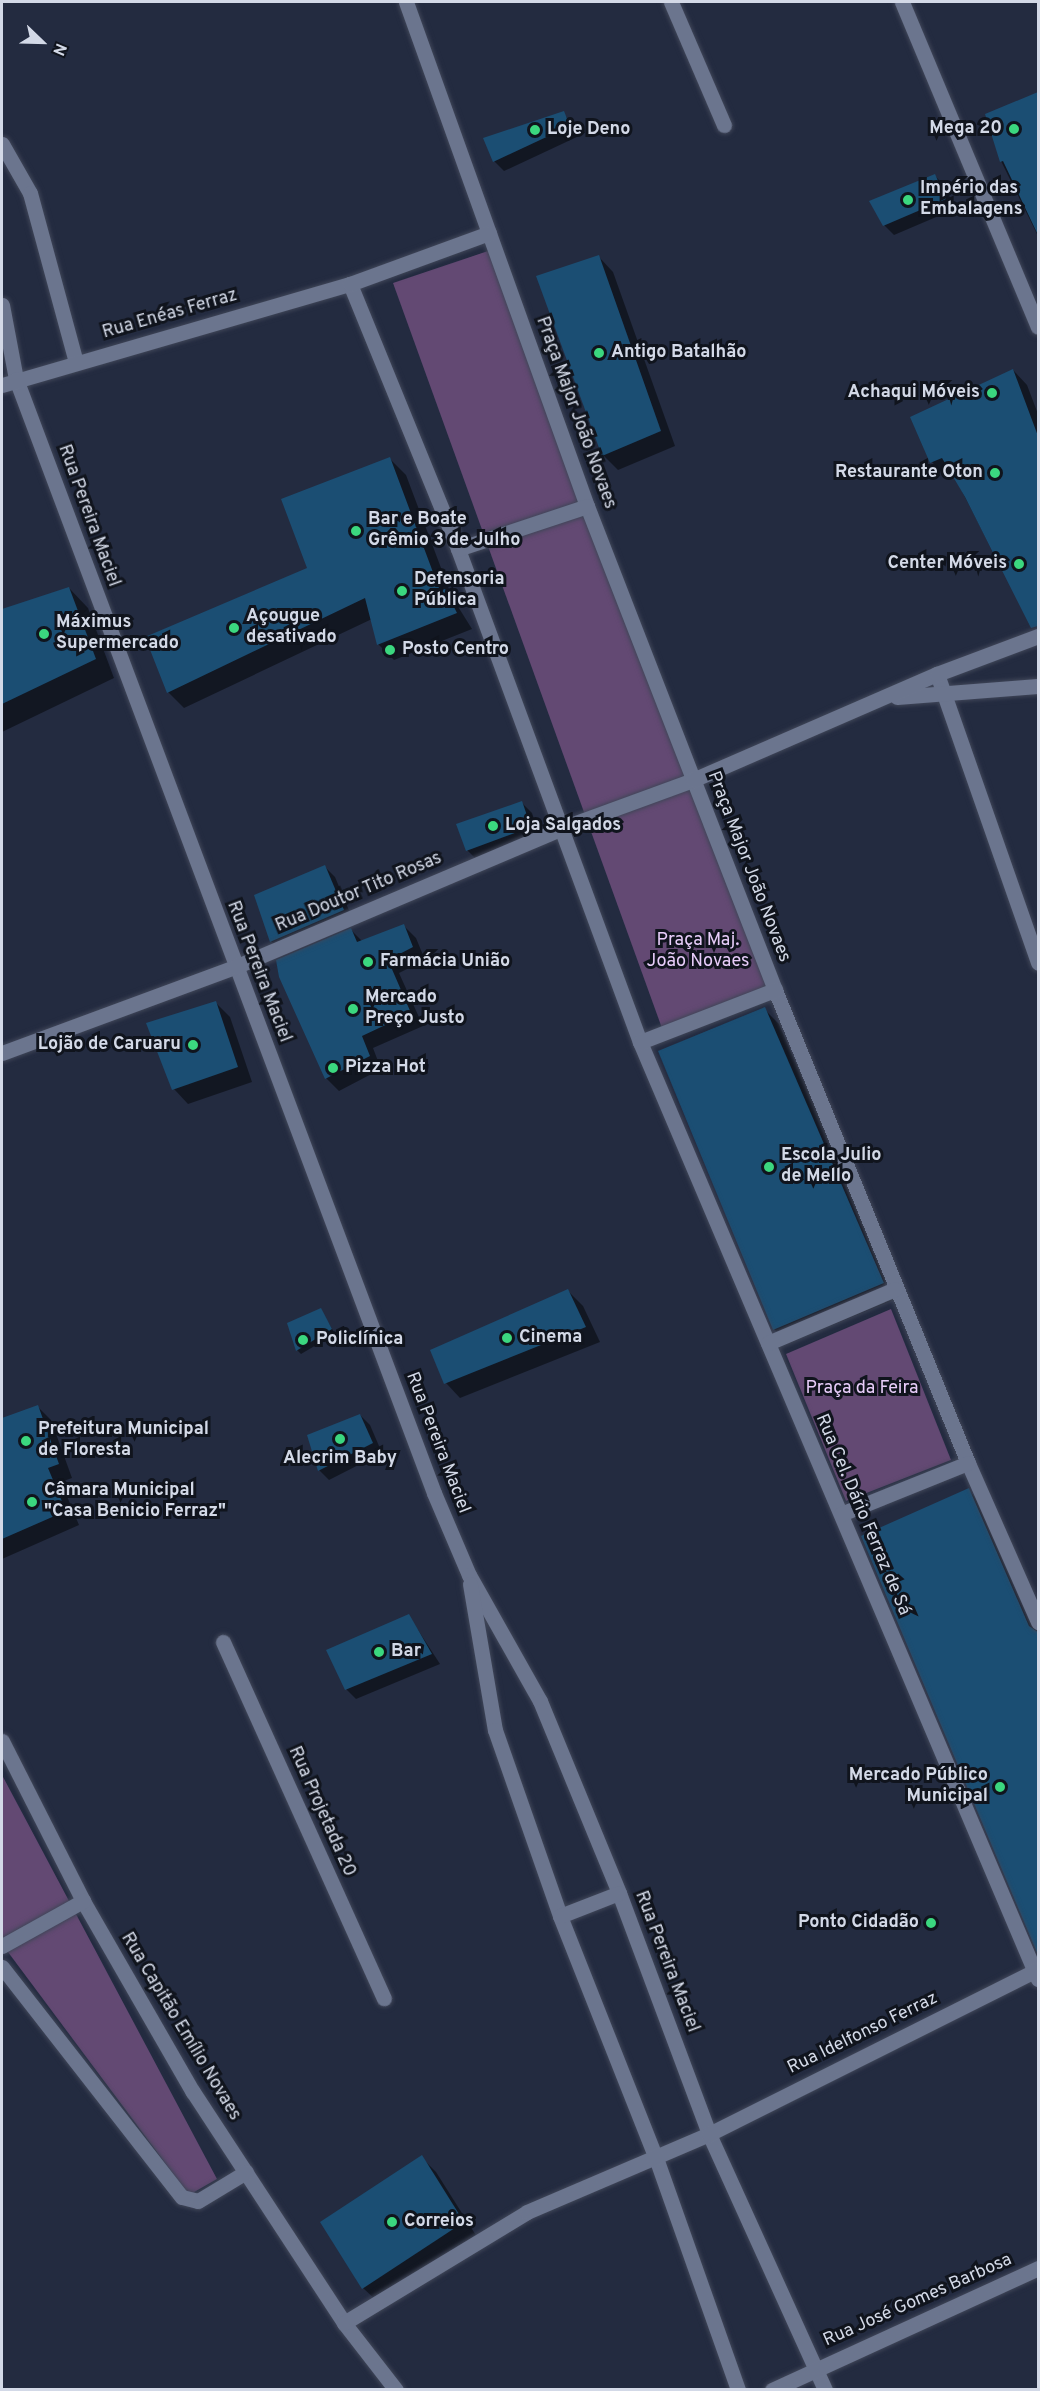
<!DOCTYPE html>
<html>
<head>
<meta charset="utf-8">
<style>
	body { margin:0 }
	#map { position:relative; width:1040px; height:2391px; overflow:hidden; background:#232b40; font-family:Overpass,sans-serif }
	div>[style] { position:absolute }
	[style*='--x'] { left:calc(var(--x)*1px); top:calc(var(--y)*1px); width:calc(var(--w)*1px); rotate:calc(var(--a)*1deg) }
	.green>* { inset:0; background:#634973 }
	.shadow>* { inset:0; background:#0007 }
	.building>* { inset:0; background:#1b4e73 }
	.roads { filter:drop-shadow(0 0 2px #404658) drop-shadow(0 0 2px #404658) }
	.minor>* { height:15px; margin:-7.5px; padding:0 7.5px; transform-origin:7.5px; border-radius:7.5px; background:#6b758e }
	.dots>* { width:16px; height:16px; translate:-50% -50%; box-sizing:border-box; border:3px solid #10141d; border-radius:50% }
	span { translate:-50% -50%; white-space:nowrap; text-align:center; line-height:1.15; -webkit-text-stroke:6px #10141d; paint-order:stroke }
	.poi-label { font-size:18px; color:#d3d9e7; font-weight:700 }
	.right { translate:-100% -50%; text-align:right }
	.left { translate:0 -50%; text-align:left }
	.street-label { font-size:18px; color:#d3d9e7 }
	.park-label { font-size:18px; color:#e8cdfa }
	.frame { position:absolute; inset:0; border:3px solid #d3d9e7; pointer-events:none }
	.north { position:absolute; left:12px; top:12px; width:60px; height:60px; -webkit-text-stroke:4px #10141d; paint-order:stroke; rotate:113deg; font-size:16px; font-weight:700; line-height:24px; text-align:center; color:#d3d9e7 }
	.north::after { content:''; display:block; margin:auto; width:21px; height:27px; background:#d3d9e7; clip-path:polygon(50% 0,100% 100%,50% 72%,0 100%) }
</style>
</head>
<body>
<div id="map">
	<div class="green">
		<div style="clip-path:polygon(491px 250px,775px 990px,663px 1031px,393px 283px)"></div>
		<div style="clip-path:polygon(891px 1309px,951px 1460px,846px 1501px,786px 1354px)"></div>
		<div style="clip-path:polygon(2px 1775px,217px 2179px,189px 2195px,2px 1944px)"></div>
	</div>
	<div class="shadow">
		<div style="clip-path:polygon(1038px 94px,1038px 236px,1001px 161px,987px 115px)"></div>
		<div style="clip-path:polygon(563px 112px,579px 136px,504px 171px,494px 161px)"></div>
		<div style="clip-path:polygon(935px 176px,945px 186px,955px 209px,894px 235px,884px 225px)"></div>
		<div style="clip-path:polygon(599px 257px,613px 272px,675px 446px,618px 470px,603px 455px)"></div>
		<div style="clip-path:polygon(1013px 370px,1027px 385px,1038px 414px,1038px 626px,1025px 613px,953px 474px,946px 477px,932px 462px)"></div>
		<div style="clip-path:polygon(390px 459px,406px 475px,452px 597px,472px 629px,394px 660px,378px 644px,372px 619px,184px 708px,168px 692px,309px 568px)"></div>
		<div style="clip-path:polygon(69px 588px,88px 608px,114px 678px,2px 732px,2px 610px)"></div>
		<div style="clip-path:polygon(522px 803px,532px 813px,540px 837px,477px 860px,467px 850px)"></div>
		<div style="clip-path:polygon(325px 867px,335px 877px,353px 920px,281px 951px,271px 941px)"></div>
		<div style="clip-path:polygon(403px 925px,416px 938px,425px 960px,399px 973px,423px 1026px,373px 1048px,381px 1069px,339px 1091px,326px 1078px,351px 930px,363px 942px)"></div>
		<div style="clip-path:polygon(215px 1002px,230px 1017px,252px 1082px,188px 1104px,174px 1089px)"></div>
		<div style="clip-path:polygon(764px 1009px,779px 1024px,898px 1298px,789px 1343px,774px 1329px)"></div>
		<div style="clip-path:polygon(568px 1291px,583px 1306px,600px 1342px,460px 1398px,446px 1383px)"></div>
		<div style="clip-path:polygon(321px 1310px,335px 1334px,301px 1354px,297px 1350px)"></div>
		<div style="clip-path:polygon(37px 1406px,51px 1420px,72px 1478px,61px 1482px,79px 1525px,2px 1559px,2px 1420px)"></div>
		<div style="clip-path:polygon(360px 1415px,370px 1425px,382px 1453px,329px 1480px,319px 1470px,309px 1436px)"></div>
		<div style="clip-path:polygon(968px 1490px,987px 1509px,1038px 1626px,1038px 1949px)"></div>
		<div style="clip-path:polygon(409px 1616px,440px 1664px,356px 1699px,346px 1689px)"></div>
		<div style="clip-path:polygon(421px 2157px,436px 2172px,477px 2237px,378px 2302px,363px 2288px)"></div>
	</div>
	<div class="building">
		<div style="clip-path:polygon(1038px 92px,1038px 235px,1003px 161px,1000px 162px,985px 114px)"></div>
		<div style="clip-path:polygon(564px 111px,570px 126px,493px 162px,483px 138px)"></div>
		<div style="clip-path:polygon(935px 174px,946px 199px,883px 226px,869px 201px)"></div>
		<div style="clip-path:polygon(599px 255px,661px 431px,602px 456px,536px 276px)"></div>
		<div style="clip-path:polygon(1013px 369px,1038px 436px,1038px 626px,1031px 628px,965px 497px,942px 458px,930px 463px,910px 417px)"></div>
		<div style="clip-path:polygon(390px 457px,440px 591px,445px 589px,457px 613px,377px 645px,365px 598px,167px 693px,145px 637px,307px 568px,281px 499px)"></div>
		<div style="clip-path:polygon(69px 587px,96px 659px,2px 704px,2px 609px)"></div>
		<div style="clip-path:polygon(522px 801px,531px 827px,466px 851px,456px 824px)"></div>
		<div style="clip-path:polygon(325px 865px,344px 910px,270px 942px,254px 895px)"></div>
		<div style="clip-path:polygon(404px 924px,413px 947px,388px 960px,411px 1013px,362px 1036px,370px 1056px,325px 1079px,279px 977px,276px 960px,351px 928px,357px 942px)"></div>
		<div style="clip-path:polygon(216px 1001px,238px 1067px,172px 1090px,146px 1023px)"></div>
		<div style="clip-path:polygon(765px 1007px,884px 1283px,773px 1330px,658px 1051px)"></div>
		<div style="clip-path:polygon(568px 1289px,586px 1327px,444px 1384px,430px 1350px)"></div>
		<div style="clip-path:polygon(321px 1308px,332px 1329px,296px 1351px,287px 1323px)"></div>
		<div style="clip-path:polygon(38px 1405px,59px 1464px,48px 1468px,66px 1511px,2px 1539px,2px 1418px)"></div>
		<div style="clip-path:polygon(360px 1414px,373px 1443px,318px 1471px,307px 1435px)"></div>
		<div style="clip-path:polygon(969px 1488px,1029px 1626px,1038px 1632px,1038px 1955px,861px 1536px)"></div>
		<div style="clip-path:polygon(409px 1614px,432px 1654px,345px 1690px,326px 1650px)"></div>
		<div style="clip-path:polygon(422px 2155px,464px 2222px,362px 2289px,320px 2222px)"></div>
	</div>
	<div class="roads">
		<div class="minor">
			<div style="--x:406;--y:2;--w:536;--a:70.25"></div>
			<div style="--x:587;--y:506;--w:519;--a:68.77"></div>
			<div style="--x:775;--y:990;--w:511;--a:67.8"></div>
			<div style="--x:968;--y:1463;--w:174;--a:66.2"></div>
			<div style="--x:671;--y:2;--w:134;--a:66.7"></div>
			<div style="--x:902;--y:2;--w:352;--a:67.3"></div>
			<div style="--x:2;--y:144;--w:56;--a:60.3"></div>
			<div style="--x:30;--y:193;--w:175;--a:74.8"></div>
			<div style="--x:350;--y:284;--w:286;--a:67.8"></div>
			<div style="--x:458;--y:549;--w:526;--a:69.74"></div>
			<div style="--x:640;--y:1042;--w:1018;--a:66.99"></div>
			<div style="--x:2;--y:305;--w:75;--a:79.3"></div>
			<div style="--x:16;--y:379;--w:1190;--a:69.43"></div>
			<div style="--x:434;--y:1493;--w:89;--a:66.9"></div>
			<div style="--x:469;--y:1575;--w:145;--a:60.6"></div>
			<div style="--x:540;--y:1701;--w:208;--a:67.6"></div>
			<div style="--x:619;--y:1893;--w:257;--a:69.5"></div>
			<div style="--x:709;--y:2134;--w:281;--a:65.6"></div>
			<div style="--x:2;--y:385;--w:362;--a:-16.2"></div>
			<div style="--x:350;--y:284;--w:148;--a:-20.1"></div>
			<div style="--x:458;--y:549;--w:136;--a:-18.4"></div>
			<div style="--x:937;--y:674;--w:306;--a:70.7"></div>
			<div style="--x:897;--y:697;--w:141;--a:-4.5"></div>
			<div style="--x:640;--y:1042;--w:145;--a:-21.1"></div>
			<div style="--x:2;--y:1053;--w:248;--a:-20.3"></div>
			<div style="--x:235;--y:967;--w:355;--a:-23"></div>
			<div style="--x:562;--y:828;--w:140;--a:-20.1"></div>
			<div style="--x:693;--y:780;--w:266;--a:-23.5"></div>
			<div style="--x:937;--y:674;--w:108;--a:-20.6"></div>
			<div style="--x:768;--y:1343;--w:138;--a:-23"></div>
			<div style="--x:841;--y:1514;--w:137;--a:-21.9"></div>
			<div style="--x:470;--y:1584;--w:148;--a:80.3"></div>
			<div style="--x:495;--y:1730;--w:197;--a:70.7"></div>
			<div style="--x:560;--y:1916;--w:260;--a:68.4"></div>
			<div style="--x:656;--y:2158;--w:246;--a:70.5"></div>
			<div style="--x:223;--y:1642;--w:391;--a:65.7"></div>
			<div style="--x:2;--y:1741;--w:179;--a:63.1"></div>
			<div style="--x:83;--y:1901;--w:220;--a:60.1"></div>
			<div style="--x:193;--y:2092;--w:276;--a:56.8"></div>
			<div style="--x:344;--y:2323;--w:85;--a:52.2"></div>
			<div style="--x:560;--y:1916;--w:63;--a:-21.3"></div>
			<div style="--x:2;--y:1946;--w:93;--a:-29.1"></div>
			<div style="--x:2;--y:1967;--w:292;--a:52"></div>
			<div style="--x:182;--y:2197;--w:16;--a:14"></div>
			<div style="--x:198;--y:2201;--w:56;--a:-31.1"></div>
			<div style="--x:344;--y:2323;--w:214;--a:-31.2"></div>
			<div style="--x:527;--y:2212;--w:198;--a:-23.2"></div>
			<div style="--x:709;--y:2134;--w:368;--a:-26.6"></div>
			<div style="--x:772;--y:2390;--w:293;--a:-24.6"></div>
		</div>
	</div>
	<div class="dots">
		<div style="left:1014px;top:129px;background:#3bd77f"></div>
		<div style="left:535px;top:130px;background:#3bd77f"></div>
		<div style="left:908px;top:200px;background:#3bd77f"></div>
		<div style="left:599px;top:353px;background:#3bd77f"></div>
		<div style="left:992px;top:393px;background:#3bd77f"></div>
		<div style="left:995px;top:473px;background:#3bd77f"></div>
		<div style="left:356px;top:531px;background:#3bd77f"></div>
		<div style="left:1019px;top:564px;background:#3bd77f"></div>
		<div style="left:402px;top:591px;background:#3bd77f"></div>
		<div style="left:234px;top:628px;background:#3bd77f"></div>
		<div style="left:44px;top:634px;background:#3bd77f"></div>
		<div style="left:390px;top:650px;background:#3bd77f"></div>
		<div style="left:493px;top:826px;background:#3bd77f"></div>
		<div style="left:368px;top:962px;background:#3bd77f"></div>
		<div style="left:353px;top:1009px;background:#3bd77f"></div>
		<div style="left:193px;top:1045px;background:#3bd77f"></div>
		<div style="left:333px;top:1068px;background:#3bd77f"></div>
		<div style="left:769px;top:1167px;background:#3bd77f"></div>
		<div style="left:507px;top:1338px;background:#3bd77f"></div>
		<div style="left:303px;top:1340px;background:#3bd77f"></div>
		<div style="left:340px;top:1439px;background:#3bd77f"></div>
		<div style="left:26px;top:1441px;background:#3bd77f"></div>
		<div style="left:32px;top:1502px;background:#3bd77f"></div>
		<div style="left:379px;top:1652px;background:#3bd77f"></div>
		<div style="left:1000px;top:1787px;background:#3bd77f"></div>
		<div style="left:931px;top:1923px;background:#3bd77f"></div>
		<div style="left:392px;top:2222px;background:#3bd77f"></div>
	</div>
	<div class="poi-label">
		<span class="right" style="left:1002px;top:129px">Mega 20</span>
		<span class="left" style="left:547px;top:130px">Loje Deno</span>
		<span class="left" style="left:920px;top:200px">Império das<br>Embalagens</span>
		<span class="left" style="left:611px;top:353px">Antigo Batalhão</span>
		<span class="right" style="left:980px;top:393px">Achaqui Móveis</span>
		<span class="right" style="left:983px;top:473px">Restaurante Oton</span>
		<span class="left" style="left:368px;top:531px">Bar e Boate<br>Grêmio 3 de Julho</span>
		<span class="right" style="left:1007px;top:564px">Center Móveis</span>
		<span class="left" style="left:414px;top:591px">Defensoria<br>Pública</span>
		<span class="left" style="left:246px;top:628px">Açougue<br>desativado</span>
		<span class="left" style="left:56px;top:634px">Máximus<br>Supermercado</span>
		<span class="left" style="left:402px;top:650px">Posto Centro</span>
		<span class="left" style="left:505px;top:826px">Loja Salgados</span>
		<span class="left" style="left:380px;top:962px">Farmácia União</span>
		<span class="left" style="left:365px;top:1009px">Mercado<br>Preço Justo</span>
		<span class="right" style="left:181px;top:1045px">Lojão de Caruaru</span>
		<span class="left" style="left:345px;top:1068px">Pizza Hot</span>
		<span class="left" style="left:781px;top:1167px">Escola Julio<br>de Mello</span>
		<span class="left" style="left:519px;top:1338px">Cinema</span>
		<span class="left" style="left:316px;top:1340px">Policlínica</span>
		<span class="left" style="left:38px;top:1441px">Prefeitura Municipal<br>de Floresta</span>
		<span style="left:340px;top:1459px">Alecrim Baby</span>
		<span class="left" style="left:44px;top:1502px">Câmara Municipal<br>"Casa Benicio Ferraz"</span>
		<span class="left" style="left:391px;top:1652px">Bar</span>
		<span class="right" style="left:988px;top:1787px">Mercado Público<br>Municipal</span>
		<span class="right" style="left:919px;top:1923px">Ponto Cidadão</span>
		<span class="left" style="left:404px;top:2222px">Correios</span>
	</div>
	<div class="street-label">
		<span style="left:170px;top:315px;rotate:-16deg">Rua Enéas Ferraz</span>
		<span style="left:575px;top:413px;rotate:70deg">Praça Major João Novaes</span>
		<span style="left:88px;top:516px;rotate:70deg">Rua Pereira Maciel</span>
		<span style="left:748px;top:867px;rotate:69deg">Praça Major João Novaes</span>
		<span style="left:359px;top:893px;rotate:-23deg">Rua Doutor Tito Rosas</span>
		<span style="left:258px;top:972px;rotate:69deg">Rua Pereira Maciel</span>
		<span style="left:437px;top:1443px;rotate:69deg">Rua Pereira Maciel</span>
		<span style="left:862px;top:1515px;rotate:67deg">Rua Cel. Dário Ferraz de Sá</span>
		<span style="left:321px;top:1812px;rotate:66deg">Rua Projetada 20</span>
		<span style="left:666px;top:1962px;rotate:69deg">Rua Pereira Maciel</span>
		<span style="left:180px;top:2027px;rotate:59deg">Rua Capitão Emílio Novaes</span>
		<span style="left:863px;top:2034px;rotate:-26deg">Rua Idelfonso Ferraz</span>
		<span style="left:918px;top:2301px;rotate:-24deg">Rua José Gomes Barbosa</span>
	</div>
	<div class="park-label">
		<span style="left:698px;top:952px">Praça Maj.<br>João Novaes</span>
		<span style="left:862px;top:1389px">Praça da Feira</span>
	</div>
	<div class="frame"></div>
	<div class="north">N</div>
</div>
</body>
</html>
